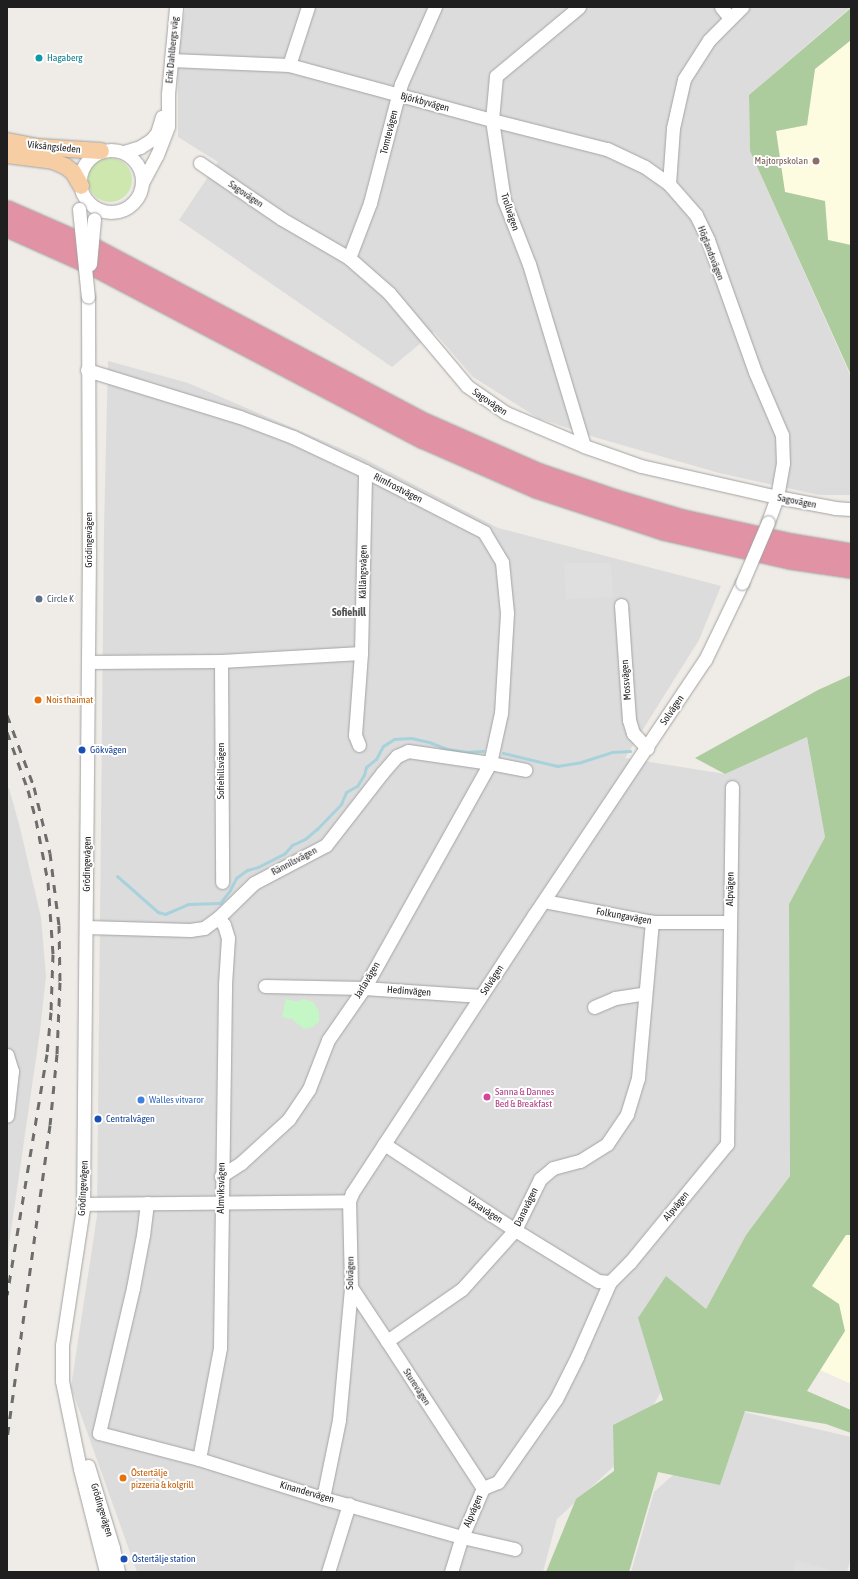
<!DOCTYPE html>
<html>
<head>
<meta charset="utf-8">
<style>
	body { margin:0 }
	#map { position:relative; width:858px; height:1579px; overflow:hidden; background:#efebe6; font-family:"Asap Condensed",sans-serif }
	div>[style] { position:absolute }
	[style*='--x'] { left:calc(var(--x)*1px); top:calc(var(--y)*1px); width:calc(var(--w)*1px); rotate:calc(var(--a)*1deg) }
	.residential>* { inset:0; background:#dddcdc }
	.education>* { inset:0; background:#fdfce1 }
	.grass>* { inset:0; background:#cde7ae }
	.round { border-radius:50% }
	.forest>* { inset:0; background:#adcc9d }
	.park>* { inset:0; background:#c5f7c6 }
	.parking>* { inset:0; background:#dfdfdf }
	.stream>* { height:3px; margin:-1.5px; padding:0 1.5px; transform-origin:1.5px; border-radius:1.5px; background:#a8d2db }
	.roads { filter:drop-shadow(0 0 1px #a3a3a3) drop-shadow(0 0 1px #a3a3a3) }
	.minor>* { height:13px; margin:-6.5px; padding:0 6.5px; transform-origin:6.5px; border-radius:6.5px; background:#fff }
	.minor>.ring { margin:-6.5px; padding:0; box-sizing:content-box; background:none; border:13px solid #fff; border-radius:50% }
	.major>* { height:16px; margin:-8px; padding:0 8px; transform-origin:8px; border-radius:8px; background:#f7cea3 }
	.highway>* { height:19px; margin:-9.5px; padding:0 9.5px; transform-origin:9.5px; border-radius:9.5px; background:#e292a5 }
	.rail>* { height:3px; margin-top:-1.5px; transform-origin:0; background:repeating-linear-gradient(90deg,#6d6d6d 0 8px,transparent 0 16px) }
	.bridges { filter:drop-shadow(0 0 1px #a3a3a3) drop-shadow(0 0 1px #a3a3a3) }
	.minor-bridge>* { height:13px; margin:-6.5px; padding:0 6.5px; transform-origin:6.5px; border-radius:6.5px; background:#fff }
	.dots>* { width:11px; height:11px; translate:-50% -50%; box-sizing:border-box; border:2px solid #fff; border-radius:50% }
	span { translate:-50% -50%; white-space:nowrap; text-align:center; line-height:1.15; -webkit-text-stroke:4px #fff; paint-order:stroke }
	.street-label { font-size:10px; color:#1f1f1f }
	.culture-label { font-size:10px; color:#0d838f }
	.left { translate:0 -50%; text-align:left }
	.education-label { font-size:10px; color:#785e54 }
	.right { translate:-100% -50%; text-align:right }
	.service-label { font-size:10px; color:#4e5e75 }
	.food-label { font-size:10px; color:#c56008 }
	.transit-label { font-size:10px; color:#164399 }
	.hotel-label { font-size:10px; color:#b23c85 }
	.shop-label { font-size:10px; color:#366cbe }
	.neighbourhood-label { font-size:11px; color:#525252; font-weight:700 }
	.frame { position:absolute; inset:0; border:8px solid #1f1f1f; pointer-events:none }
</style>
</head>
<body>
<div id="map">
	<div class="residential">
		<div style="clip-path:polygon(186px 7px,851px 7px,749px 95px,750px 151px,851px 377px,851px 495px,819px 495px,719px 473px,594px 437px,538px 418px,473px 377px,434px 332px,392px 367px,179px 220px,218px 162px,178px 137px,178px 40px)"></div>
		<div style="clip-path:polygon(108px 361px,188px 383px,361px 457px,498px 528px,721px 586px,699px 640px,625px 758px,725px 774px,807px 737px,825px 837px,789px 904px,790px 1176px,746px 1235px,627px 1454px,557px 1519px,543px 1572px,137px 1572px,71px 1387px,97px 1216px,104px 529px)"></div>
		<div style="clip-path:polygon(7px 788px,9px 788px,20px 828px,41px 917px,46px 976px,40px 1031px,7px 1258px)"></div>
		<div style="clip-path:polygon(744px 1412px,851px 1437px,851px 1557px,847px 1572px,631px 1572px,654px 1492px)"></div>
	</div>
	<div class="education">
		<div style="clip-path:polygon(851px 40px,851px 245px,828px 240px,825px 201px,785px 192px,776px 131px,807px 125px,815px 69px)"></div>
		<div style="clip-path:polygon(846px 1235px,851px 1235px,851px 1381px,849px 1383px,820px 1370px,845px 1331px,812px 1286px)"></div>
	</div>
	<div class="grass">
		<div class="round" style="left:88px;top:158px;width:44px;height:44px"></div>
	</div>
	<div class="forest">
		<div style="clip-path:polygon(851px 8px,851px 40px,815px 69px,807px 125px,776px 131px,785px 192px,825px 201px,828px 240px,851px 245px,851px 375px,750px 151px,749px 95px)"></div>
		<div style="clip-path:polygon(851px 675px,851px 1235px,846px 1235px,812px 1286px,839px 1304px,845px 1331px,807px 1391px,851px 1410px,851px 1433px,826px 1424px,745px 1411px,720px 1485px,658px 1472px,629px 1572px,546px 1572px,576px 1499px,614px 1471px,613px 1425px,663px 1400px,638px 1318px,666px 1276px,706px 1309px,746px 1235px,790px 1176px,789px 904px,825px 837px,807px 737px,725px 774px,695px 758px,818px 690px)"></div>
	</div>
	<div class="park">
		<div style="clip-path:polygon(286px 999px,297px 1002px,303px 999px,313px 1002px,319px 1011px,319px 1022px,313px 1027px,304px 1029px,292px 1019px,282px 1017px)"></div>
	</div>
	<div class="parking">
		<div style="clip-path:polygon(564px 563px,611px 563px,613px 597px,566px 599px)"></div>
		<div style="clip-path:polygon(796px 1560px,835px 1572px,793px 1572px)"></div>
	</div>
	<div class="stream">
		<div style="--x:503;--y:753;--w:56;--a:13.5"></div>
		<div style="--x:557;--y:766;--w:24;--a:-9"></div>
		<div style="--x:581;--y:762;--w:33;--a:-18"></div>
		<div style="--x:612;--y:752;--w:18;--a:-3"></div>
		<div style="--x:117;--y:876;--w:55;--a:41.3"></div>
		<div style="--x:158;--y:912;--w:7;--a:16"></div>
		<div style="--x:165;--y:914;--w:25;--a:-23"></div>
		<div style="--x:188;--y:904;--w:32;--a:-2"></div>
		<div style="--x:220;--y:903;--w:16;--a:-52"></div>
		<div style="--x:230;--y:890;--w:13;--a:-63"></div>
		<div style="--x:236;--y:878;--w:14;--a:-36"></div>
		<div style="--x:247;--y:870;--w:11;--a:-15"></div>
		<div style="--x:258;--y:867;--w:30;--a:-27"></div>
		<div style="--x:285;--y:853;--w:11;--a:-49"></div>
		<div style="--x:292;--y:845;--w:14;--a:-25"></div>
		<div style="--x:305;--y:839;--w:16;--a:-40"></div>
		<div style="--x:317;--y:829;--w:35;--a:-46"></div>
		<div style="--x:341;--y:804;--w:13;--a:-67"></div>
		<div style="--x:346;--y:792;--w:13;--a:-29"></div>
		<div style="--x:357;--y:786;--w:13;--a:-58"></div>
		<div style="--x:364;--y:775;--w:8;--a:-76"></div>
		<div style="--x:366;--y:767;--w:13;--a:-39"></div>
		<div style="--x:376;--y:759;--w:15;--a:-62"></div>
		<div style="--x:383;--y:746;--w:13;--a:-32"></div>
		<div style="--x:394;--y:739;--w:17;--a:-3"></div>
		<div style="--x:411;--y:738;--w:18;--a:13"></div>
		<div style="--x:429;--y:742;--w:19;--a:21"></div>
		<div style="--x:447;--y:749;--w:18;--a:9"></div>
		<div style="--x:465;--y:752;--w:18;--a:-3"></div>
	</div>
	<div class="roads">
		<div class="minor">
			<div style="--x:579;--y:7;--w:108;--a:140.3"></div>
			<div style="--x:496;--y:76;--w:44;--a:95.2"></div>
			<div style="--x:492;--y:120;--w:81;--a:81.5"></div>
			<div style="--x:504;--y:200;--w:69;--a:68.7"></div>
			<div style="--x:529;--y:264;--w:190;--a:73.2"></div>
			<div style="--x:721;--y:7;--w:14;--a:51"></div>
			<div style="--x:171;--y:60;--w:118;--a:2.4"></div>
			<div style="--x:289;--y:65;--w:210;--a:15.2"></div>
			<div style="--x:492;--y:120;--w:119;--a:14.2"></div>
			<div style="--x:607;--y:149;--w:42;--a:25.3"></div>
			<div style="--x:645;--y:167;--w:29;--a:35"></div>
			<div style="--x:669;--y:184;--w:41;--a:48.9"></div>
			<div style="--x:696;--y:215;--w:28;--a:64"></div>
			<div style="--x:708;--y:240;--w:140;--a:70.4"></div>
			<div style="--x:755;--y:372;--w:69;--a:66.8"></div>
			<div style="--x:782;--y:435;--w:28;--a:88"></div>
			<div style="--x:783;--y:463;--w:35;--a:100"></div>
			<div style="--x:777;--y:497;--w:27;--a:110"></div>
			<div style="--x:289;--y:65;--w:61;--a:-71.9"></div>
			<div class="ring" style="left:80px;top:150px;width:49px;height:49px"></div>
			<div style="--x:124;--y:152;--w:17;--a:-17"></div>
			<div style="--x:140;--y:147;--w:13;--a:-32"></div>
			<div style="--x:151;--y:140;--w:9;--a:-49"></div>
			<div style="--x:157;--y:133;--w:17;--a:-73"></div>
			<div style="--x:200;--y:163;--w:99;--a:34.3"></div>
			<div style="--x:282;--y:219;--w:78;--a:30.2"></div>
			<div style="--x:349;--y:258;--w:53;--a:41.2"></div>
			<div style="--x:389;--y:293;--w:121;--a:50"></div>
			<div style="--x:467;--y:386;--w:47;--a:34.7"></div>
			<div style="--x:506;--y:413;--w:85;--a:22.9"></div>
			<div style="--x:584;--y:446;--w:60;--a:19.3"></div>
			<div style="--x:641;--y:466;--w:139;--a:12.8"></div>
			<div style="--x:777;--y:497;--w:59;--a:10.7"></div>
			<div style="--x:835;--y:508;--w:16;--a:4"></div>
			<div style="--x:142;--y:183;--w:32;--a:-62"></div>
			<div style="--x:157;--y:155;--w:31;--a:-69"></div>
			<div style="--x:168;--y:126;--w:32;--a:-90"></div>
			<div style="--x:168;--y:94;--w:87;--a:-84.7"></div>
			<div style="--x:669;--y:184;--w:56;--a:-85.9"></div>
			<div style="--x:673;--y:128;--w:50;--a:-77.3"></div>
			<div style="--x:684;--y:79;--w:46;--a:-57.3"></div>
			<div style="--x:709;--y:40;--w:47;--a:-45"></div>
			<div style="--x:349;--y:258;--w:59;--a:-69.1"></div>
			<div style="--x:370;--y:203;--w:123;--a:-75.4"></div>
			<div style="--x:401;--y:84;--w:84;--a:-66.2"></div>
			<div style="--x:88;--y:297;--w:253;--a:89.8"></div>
			<div style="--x:89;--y:550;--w:658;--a:90.52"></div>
			<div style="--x:83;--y:1208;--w:139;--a:98.7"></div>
			<div style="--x:62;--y:1345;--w:36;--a:90"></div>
			<div style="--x:62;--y:1381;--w:90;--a:78.4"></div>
			<div style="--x:80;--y:1469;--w:106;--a:75.8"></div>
			<div style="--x:87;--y:370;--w:160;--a:17.1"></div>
			<div style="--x:240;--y:417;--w:57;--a:20.7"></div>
			<div style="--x:293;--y:437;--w:80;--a:25.3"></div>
			<div style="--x:365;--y:471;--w:134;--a:27.1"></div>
			<div style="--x:484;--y:532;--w:35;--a:59"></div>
			<div style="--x:502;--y:562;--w:51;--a:84.4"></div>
			<div style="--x:507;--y:613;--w:100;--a:93.4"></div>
			<div style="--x:501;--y:713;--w:51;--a:102.4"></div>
			<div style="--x:490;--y:763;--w:258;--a:119.2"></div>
			<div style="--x:364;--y:988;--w:63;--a:124.7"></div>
			<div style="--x:328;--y:1040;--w:53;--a:111.2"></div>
			<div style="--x:309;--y:1089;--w:36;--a:124"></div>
			<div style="--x:289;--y:1119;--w:65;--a:137.5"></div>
			<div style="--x:241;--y:1163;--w:24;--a:147"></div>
			<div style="--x:621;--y:605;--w:115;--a:86"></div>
			<div style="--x:629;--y:720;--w:14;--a:73"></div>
			<div style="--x:633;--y:733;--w:21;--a:47"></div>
			<div style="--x:221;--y:661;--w:221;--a:89.7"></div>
			<div style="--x:88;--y:662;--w:133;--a:-0.4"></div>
			<div style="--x:221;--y:661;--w:140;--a:-3.3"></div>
			<div style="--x:359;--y:745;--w:11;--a:-112"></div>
			<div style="--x:355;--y:735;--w:82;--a:-85.8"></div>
			<div style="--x:361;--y:653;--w:182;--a:-88.7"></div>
			<div style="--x:544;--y:901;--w:110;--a:11"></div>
			<div style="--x:652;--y:922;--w:78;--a:0"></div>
			<div style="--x:86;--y:927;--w:104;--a:1.7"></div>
			<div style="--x:190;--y:930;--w:14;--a:-8"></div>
			<div style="--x:204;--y:928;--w:17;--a:-36"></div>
			<div style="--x:218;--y:918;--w:50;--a:-44.2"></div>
			<div style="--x:254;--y:883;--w:81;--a:-27.8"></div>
			<div style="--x:326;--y:845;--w:91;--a:-52.1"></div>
			<div style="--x:382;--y:773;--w:23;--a:-49"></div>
			<div style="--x:397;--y:756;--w:12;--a:-24"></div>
			<div style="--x:408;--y:751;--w:83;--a:8.3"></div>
			<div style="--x:490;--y:763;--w:36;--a:11"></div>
			<div style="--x:265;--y:986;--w:99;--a:1.2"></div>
			<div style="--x:364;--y:988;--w:117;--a:3.9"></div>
			<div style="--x:594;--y:1007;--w:23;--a:-23"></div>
			<div style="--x:615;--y:998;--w:30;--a:-9"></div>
			<div style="--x:7;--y:1055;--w:17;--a:73"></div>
			<div style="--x:12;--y:1071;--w:45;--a:96.3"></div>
			<div style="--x:384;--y:1144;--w:157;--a:33.3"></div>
			<div style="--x:515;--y:1230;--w:97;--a:31.6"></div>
			<div style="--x:598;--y:1281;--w:12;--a:5"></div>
			<div style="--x:147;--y:1203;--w:32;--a:97"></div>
			<div style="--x:143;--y:1235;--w:54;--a:100.7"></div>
			<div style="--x:133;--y:1288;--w:149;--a:103.2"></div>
			<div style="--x:99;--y:1433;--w:103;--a:14.6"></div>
			<div style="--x:199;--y:1459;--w:130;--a:17.5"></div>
			<div style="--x:323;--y:1498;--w:144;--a:15.7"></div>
			<div style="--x:462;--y:1537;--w:54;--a:12.8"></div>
			<div style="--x:83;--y:1204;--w:266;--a:-0.6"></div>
			<div style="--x:351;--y:1287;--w:65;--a:56.3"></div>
			<div style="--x:387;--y:1341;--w:176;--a:56.9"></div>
			<div style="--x:387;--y:1341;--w:91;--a:-34.7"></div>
			<div style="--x:462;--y:1289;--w:79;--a:-48.1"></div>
			<div style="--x:515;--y:1230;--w:57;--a:-63.9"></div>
			<div style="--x:540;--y:1179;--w:17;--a:-40"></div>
			<div style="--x:553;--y:1168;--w:28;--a:-15"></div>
			<div style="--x:580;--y:1161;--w:32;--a:-32"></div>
			<div style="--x:607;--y:1144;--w:36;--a:-56"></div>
			<div style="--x:627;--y:1114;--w:38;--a:-73"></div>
			<div style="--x:638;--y:1078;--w:157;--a:-84.9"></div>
			<div style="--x:199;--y:1459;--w:113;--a:-79.3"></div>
			<div style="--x:220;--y:1348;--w:364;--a:-89.2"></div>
			<div style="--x:225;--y:984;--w:46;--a:-86.3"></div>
			<div style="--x:228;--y:938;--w:14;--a:-107"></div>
			<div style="--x:224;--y:925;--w:9;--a:-131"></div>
			<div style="--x:88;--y:1466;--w:86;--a:73"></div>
			<div style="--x:113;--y:1548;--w:25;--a:78"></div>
			<div style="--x:323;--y:1498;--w:80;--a:-78.4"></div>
			<div style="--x:339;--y:1420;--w:134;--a:-84.8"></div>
			<div style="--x:351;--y:1287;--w:86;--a:-91.3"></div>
			<div style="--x:349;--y:1201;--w:9;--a:-69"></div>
			<div style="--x:352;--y:1193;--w:332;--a:-56.8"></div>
			<div style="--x:534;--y:915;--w:307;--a:-56.2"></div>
			<div style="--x:705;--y:660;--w:85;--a:-64.3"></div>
			<div style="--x:328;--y:1572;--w:71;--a:-72.8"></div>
			<div style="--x:451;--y:1572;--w:37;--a:-73"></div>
			<div style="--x:462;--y:1537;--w:53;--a:-66.8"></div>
			<div style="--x:483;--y:1488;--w:16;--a:-22"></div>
			<div style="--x:498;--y:1482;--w:101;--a:-55.1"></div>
			<div style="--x:556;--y:1399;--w:47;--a:-63.4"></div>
			<div style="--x:577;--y:1357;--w:82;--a:-66.3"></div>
			<div style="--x:610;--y:1282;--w:28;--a:-45"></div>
			<div style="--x:630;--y:1262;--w:153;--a:-50.6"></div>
			<div style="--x:727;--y:1144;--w:357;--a:-89.2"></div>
		</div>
		<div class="major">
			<div style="--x:7;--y:141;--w:32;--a:11"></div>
			<div style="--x:38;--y:147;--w:63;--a:3.6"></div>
			<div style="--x:7;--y:155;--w:46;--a:7.4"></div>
			<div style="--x:53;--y:161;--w:13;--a:23"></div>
			<div style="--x:65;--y:166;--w:10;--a:37"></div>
			<div style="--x:73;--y:172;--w:16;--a:60"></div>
		</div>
		<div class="highway">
			<div style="--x:7;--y:210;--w:95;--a:23.6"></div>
			<div style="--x:94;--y:248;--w:374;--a:27.9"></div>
			<div style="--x:425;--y:423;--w:124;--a:23.7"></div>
			<div style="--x:539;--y:473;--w:80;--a:18.9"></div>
			<div style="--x:615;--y:499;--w:70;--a:16.6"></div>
			<div style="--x:682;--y:519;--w:111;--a:12.5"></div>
			<div style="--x:790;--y:543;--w:62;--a:9.3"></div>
			<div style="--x:7;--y:227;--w:93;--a:24.1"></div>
			<div style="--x:92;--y:265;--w:373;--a:27.7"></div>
			<div style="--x:422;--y:438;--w:124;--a:23.7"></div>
			<div style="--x:536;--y:488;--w:134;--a:18.3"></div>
			<div style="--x:663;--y:530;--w:130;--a:12.9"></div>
			<div style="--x:790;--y:559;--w:62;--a:8.4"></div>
		</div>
	</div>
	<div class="rail">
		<div style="--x:7;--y:715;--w:77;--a:69.4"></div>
		<div style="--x:34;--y:787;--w:68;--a:76.4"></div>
		<div style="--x:50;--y:853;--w:73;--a:82.9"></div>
		<div style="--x:59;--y:925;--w:57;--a:89"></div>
		<div style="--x:60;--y:982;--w:72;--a:92.4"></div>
		<div style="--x:57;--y:1054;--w:71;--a:95.6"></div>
		<div style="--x:50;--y:1125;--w:317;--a:97.8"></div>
		<div style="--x:7;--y:732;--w:62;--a:70.1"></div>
		<div style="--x:28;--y:790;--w:31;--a:75"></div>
		<div style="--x:36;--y:820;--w:63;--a:79"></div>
		<div style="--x:48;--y:882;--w:72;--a:86"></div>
		<div style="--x:53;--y:954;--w:58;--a:92"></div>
		<div style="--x:51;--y:1012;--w:42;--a:95.4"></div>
		<div style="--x:47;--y:1054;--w:244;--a:99.4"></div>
	</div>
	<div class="bridges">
		<div class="minor-bridge">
			<div style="--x:79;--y:209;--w:88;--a:84.2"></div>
			<div style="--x:90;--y:264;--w:45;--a:-84.9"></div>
			<div style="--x:742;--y:583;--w:66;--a:-66.9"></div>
		</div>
	</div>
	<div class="dots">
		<div style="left:39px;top:58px;background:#0f9aa8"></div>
		<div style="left:816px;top:161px;background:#8d6e63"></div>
		<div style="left:39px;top:599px;background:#5c6f8a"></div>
		<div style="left:38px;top:700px;background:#e8710a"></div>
		<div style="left:82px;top:750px;background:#1a4fb4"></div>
		<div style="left:487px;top:1097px;background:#d1479c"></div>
		<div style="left:141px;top:1100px;background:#3f7fe0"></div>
		<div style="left:98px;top:1119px;background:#1a4fb4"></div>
		<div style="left:123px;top:1478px;background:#e8710a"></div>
		<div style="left:124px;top:1559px;background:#1a4fb4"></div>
	</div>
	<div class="street-label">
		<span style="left:172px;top:50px;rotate:-85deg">Erik Dahlbergs väg</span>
		<span style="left:425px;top:102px;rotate:15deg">Björkbyvägen</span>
		<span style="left:389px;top:132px;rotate:-76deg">Tomtevägen</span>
		<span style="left:54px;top:147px;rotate:6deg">Viksängsleden</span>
		<span style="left:246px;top:194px;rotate:34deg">Sagovägen</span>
		<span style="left:510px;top:212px;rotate:72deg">Trollvägen</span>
		<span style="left:711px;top:253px;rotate:69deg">Höglandsvägen</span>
		<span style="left:490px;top:402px;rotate:34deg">Sagovägen</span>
		<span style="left:398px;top:488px;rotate:27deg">Rimfrostvägen</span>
		<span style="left:797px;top:501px;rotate:11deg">Sagovägen</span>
		<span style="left:89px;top:540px;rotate:-90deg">Grödingevägen</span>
		<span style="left:363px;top:572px;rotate:-89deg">Källängsvägen</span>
		<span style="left:626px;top:680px;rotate:-94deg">Mossvägen</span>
		<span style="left:672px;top:710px;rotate:-56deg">Solvägen</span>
		<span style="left:221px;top:771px;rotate:-90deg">Sofiehillsvägen</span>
		<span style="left:294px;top:861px;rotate:-28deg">Rännilsvägen</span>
		<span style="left:87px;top:864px;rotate:-89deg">Grödingevägen</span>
		<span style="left:730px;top:889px;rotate:-89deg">Alpvägen</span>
		<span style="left:624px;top:916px;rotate:10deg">Folkungavägen</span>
		<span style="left:367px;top:980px;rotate:-59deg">Jarlavägen</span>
		<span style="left:492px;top:980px;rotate:-57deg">Solvägen</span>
		<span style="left:409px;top:991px;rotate:4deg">Hedinvägen</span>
		<span style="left:83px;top:1188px;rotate:-87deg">Grödingevägen</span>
		<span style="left:221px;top:1188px;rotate:-89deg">Almviksvägen</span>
		<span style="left:676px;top:1206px;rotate:-51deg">Alpvägen</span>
		<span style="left:526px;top:1207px;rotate:-64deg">Danavägen</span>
		<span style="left:485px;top:1210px;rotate:33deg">Vasavägen</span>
		<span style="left:350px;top:1273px;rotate:-89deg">Solvägen</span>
		<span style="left:417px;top:1387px;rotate:57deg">Sturevägen</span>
		<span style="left:307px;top:1492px;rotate:16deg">Kinandervägen</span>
		<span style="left:102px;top:1510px;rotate:73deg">Grödingevägen</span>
		<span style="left:473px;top:1511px;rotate:-67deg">Alpvägen</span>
	</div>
	<div class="culture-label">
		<span class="left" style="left:47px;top:58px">Hagaberg</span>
	</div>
	<div class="education-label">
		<span class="right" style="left:808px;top:161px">Majtorpskolan</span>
	</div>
	<div class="service-label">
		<span class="left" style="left:47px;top:599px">Circle K</span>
	</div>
	<div class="food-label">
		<span class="left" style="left:46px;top:700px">Nois thaimat</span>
		<span class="left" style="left:131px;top:1478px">Östertälje<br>pizzeria &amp; kolgrill</span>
	</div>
	<div class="transit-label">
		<span class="left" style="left:90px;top:750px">Gökvägen</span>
		<span class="left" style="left:106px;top:1119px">Centralvägen</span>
		<span class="left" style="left:132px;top:1559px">Östertälje station</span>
	</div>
	<div class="hotel-label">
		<span class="left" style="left:495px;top:1097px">Sanna &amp; Dannes<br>Bed &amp; Breakfast</span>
	</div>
	<div class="shop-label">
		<span class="left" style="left:149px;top:1100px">Walles vitvaror</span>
	</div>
	<div class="neighbourhood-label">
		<span style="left:349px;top:612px">Sofiehill</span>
	</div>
	<div class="frame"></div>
</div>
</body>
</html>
